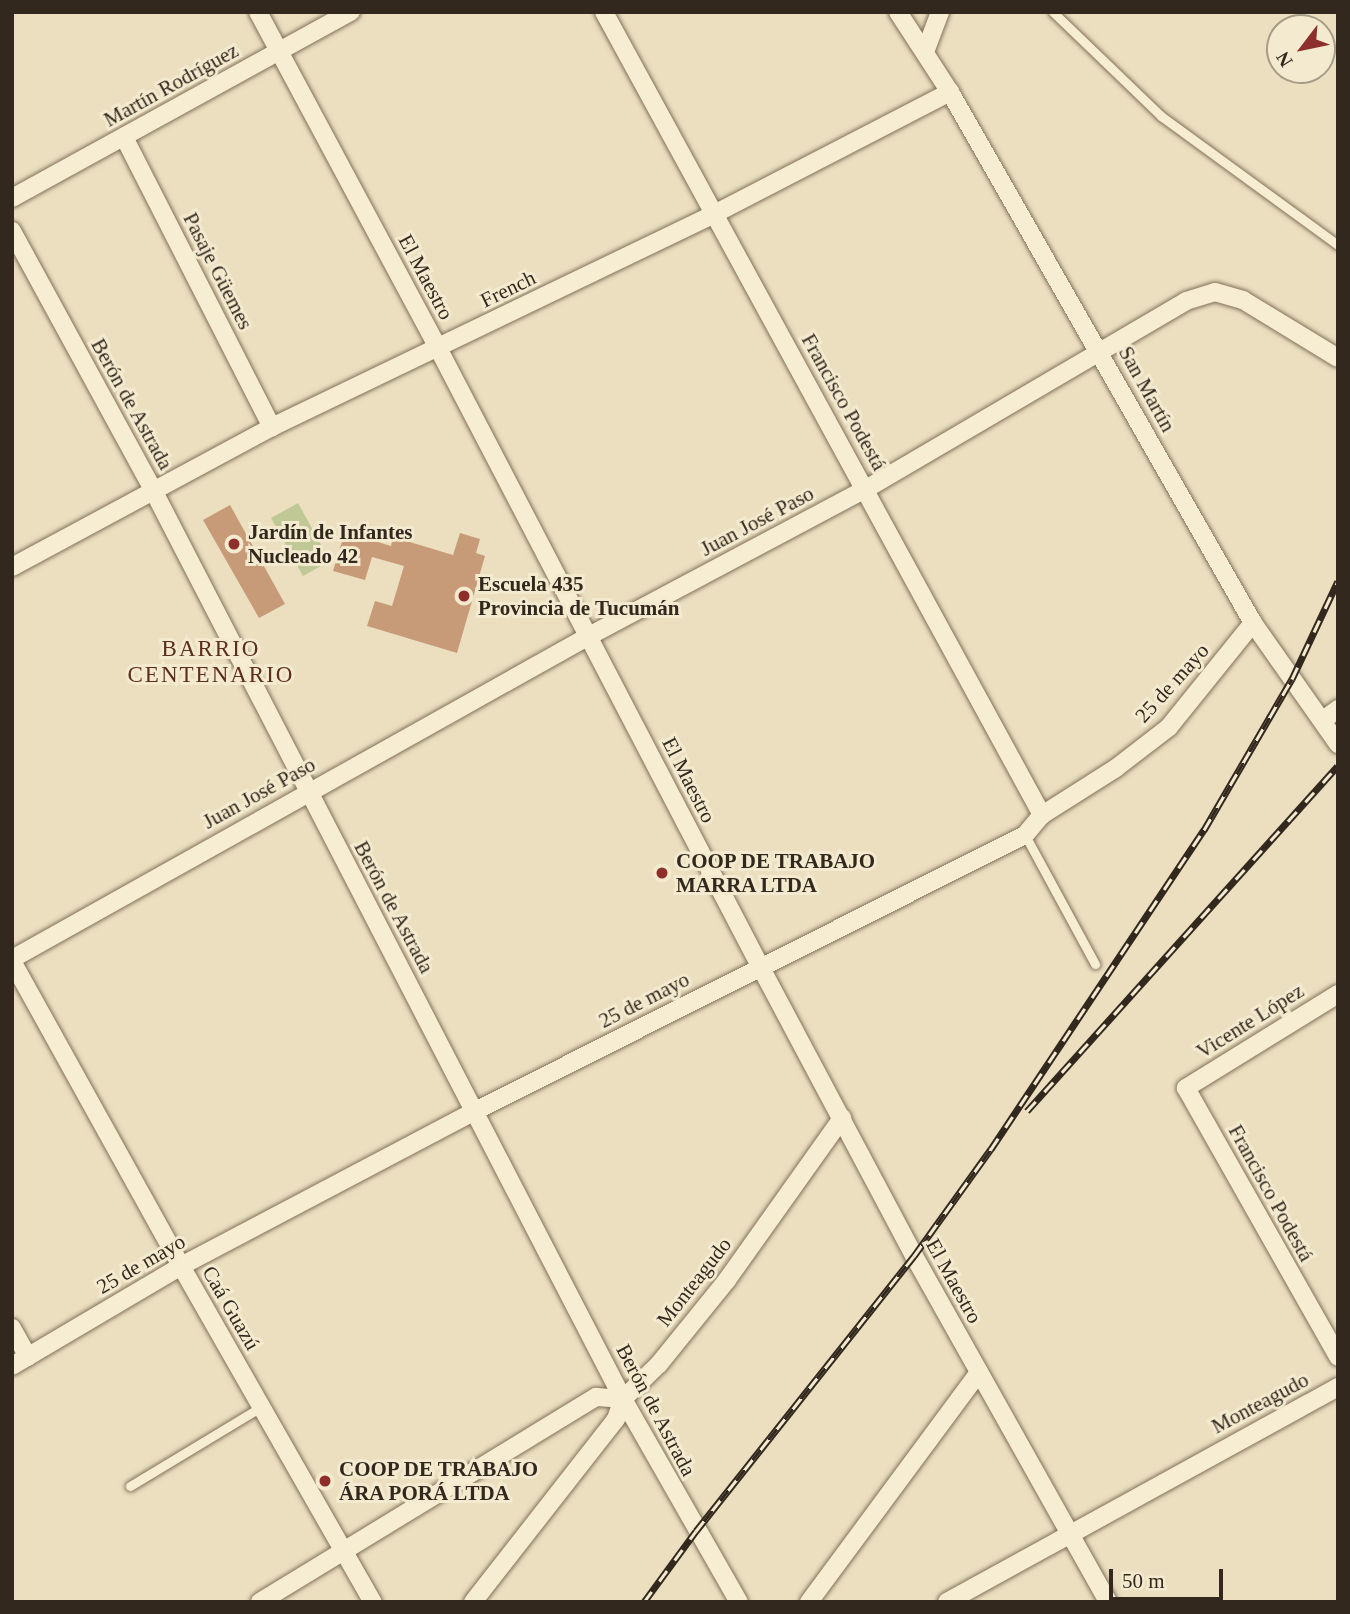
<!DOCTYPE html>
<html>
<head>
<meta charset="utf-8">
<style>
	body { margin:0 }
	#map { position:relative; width:1350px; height:1614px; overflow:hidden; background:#ebdfc0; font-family:"Times New Roman",serif }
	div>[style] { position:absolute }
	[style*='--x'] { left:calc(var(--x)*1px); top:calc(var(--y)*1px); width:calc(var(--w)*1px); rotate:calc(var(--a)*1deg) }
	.green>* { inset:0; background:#c0c895 }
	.building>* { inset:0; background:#c79b77 }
	.roads { filter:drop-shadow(0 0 2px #837059) drop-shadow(0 0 2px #837059) }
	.lane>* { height:9px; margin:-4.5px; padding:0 4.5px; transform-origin:4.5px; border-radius:4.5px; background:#f6edd2 }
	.street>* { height:18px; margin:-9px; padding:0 9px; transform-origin:9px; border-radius:9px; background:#f6edd2 }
	.rail>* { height:7px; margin-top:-3.5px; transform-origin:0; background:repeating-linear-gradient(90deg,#f3eacf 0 13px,#33281d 0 26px); box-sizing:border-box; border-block:2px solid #33281d }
	.dots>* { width:19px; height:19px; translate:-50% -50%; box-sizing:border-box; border:4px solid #f3eacf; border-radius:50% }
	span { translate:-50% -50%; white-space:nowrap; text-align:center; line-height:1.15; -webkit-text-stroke:6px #f3eacf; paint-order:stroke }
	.street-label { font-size:21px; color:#33281d }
	.poi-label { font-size:21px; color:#33281d; font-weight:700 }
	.left { translate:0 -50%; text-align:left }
	.neighbourhood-label { font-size:23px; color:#5d2d1e; letter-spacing:2px }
	.frame { position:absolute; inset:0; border:14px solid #33281d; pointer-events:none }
	.north { position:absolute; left:1266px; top:14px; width:70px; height:70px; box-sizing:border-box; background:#f3eacf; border:2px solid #a69c88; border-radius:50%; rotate:238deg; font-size:19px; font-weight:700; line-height:28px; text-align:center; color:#33281d }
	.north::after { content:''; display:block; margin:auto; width:24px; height:32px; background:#8e2f2c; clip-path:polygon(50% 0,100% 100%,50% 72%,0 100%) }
	.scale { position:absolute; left:1109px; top:1569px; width:114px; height:32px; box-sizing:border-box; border:4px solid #33281d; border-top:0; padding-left:9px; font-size:21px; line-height:24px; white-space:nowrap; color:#33281d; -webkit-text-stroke:5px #f3eacf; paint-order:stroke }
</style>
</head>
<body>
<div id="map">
	<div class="green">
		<div style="clip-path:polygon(298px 503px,330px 561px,303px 576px,271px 518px)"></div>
	</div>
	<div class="building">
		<div style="clip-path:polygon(230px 505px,285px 604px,259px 618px,203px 520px)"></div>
		<div style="clip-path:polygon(345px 532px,391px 546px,393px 537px,453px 555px,460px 533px,480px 539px,476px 553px,485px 556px,457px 653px,367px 626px,375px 601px,392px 606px,404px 566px,372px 557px,365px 580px,333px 571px)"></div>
	</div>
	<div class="roads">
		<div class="lane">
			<div style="--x:1053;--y:12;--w:150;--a:43.9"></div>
			<div style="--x:1161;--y:116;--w:219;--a:36.1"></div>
			<div style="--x:1025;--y:835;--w:147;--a:61.5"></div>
			<div style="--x:130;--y:1486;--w:153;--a:-31.1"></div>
		</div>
		<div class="street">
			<div style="--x:258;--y:12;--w:381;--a:61.8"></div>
			<div style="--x:438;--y:348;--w:697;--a:62.48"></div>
			<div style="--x:760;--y:966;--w:328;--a:62"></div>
			<div style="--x:914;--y:1256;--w:397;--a:60.7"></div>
			<div style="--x:604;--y:12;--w:915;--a:61.39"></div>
			<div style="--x:898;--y:12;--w:95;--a:57"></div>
			<div style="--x:950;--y:92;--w:611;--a:60.29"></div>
			<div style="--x:1253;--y:623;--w:148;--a:54.9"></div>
			<div style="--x:925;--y:52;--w:43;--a:-69.4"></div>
			<div style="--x:124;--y:137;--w:326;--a:63"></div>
			<div style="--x:12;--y:198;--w:387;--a:-28.8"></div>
			<div style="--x:12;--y:231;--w:295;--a:61.4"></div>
			<div style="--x:153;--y:490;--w:1023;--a:62.66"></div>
			<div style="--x:623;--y:1399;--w:234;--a:60.3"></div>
			<div style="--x:12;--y:567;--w:295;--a:-28.3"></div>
			<div style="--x:272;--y:427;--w:491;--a:-25.7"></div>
			<div style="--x:714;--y:214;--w:266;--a:-27.3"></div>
			<div style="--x:1323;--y:720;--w:19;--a:-36"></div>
			<div style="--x:12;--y:959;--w:661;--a:-29.24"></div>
			<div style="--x:589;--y:636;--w:314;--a:-28"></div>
			<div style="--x:866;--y:489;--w:371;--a:-30.4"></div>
			<div style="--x:1186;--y:301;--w:30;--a:-17"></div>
			<div style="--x:1215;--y:292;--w:29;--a:16"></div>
			<div style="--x:1243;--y:300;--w:111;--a:31.4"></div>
			<div style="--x:12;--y:961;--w:349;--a:61"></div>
			<div style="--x:181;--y:1266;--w:387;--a:60.3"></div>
			<div style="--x:1338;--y:994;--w:179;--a:148.3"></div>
			<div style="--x:1186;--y:1088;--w:309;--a:60.5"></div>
			<div style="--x:12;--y:1328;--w:33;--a:61"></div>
			<div style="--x:12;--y:1366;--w:196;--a:-30.6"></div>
			<div style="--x:181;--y:1266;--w:332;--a:-27.8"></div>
			<div style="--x:475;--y:1111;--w:615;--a:-26.65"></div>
			<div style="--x:1025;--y:835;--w:26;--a:-50"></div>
			<div style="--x:1042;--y:815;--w:88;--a:-32.4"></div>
			<div style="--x:1116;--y:768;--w:67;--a:-37.7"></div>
			<div style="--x:1169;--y:727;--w:134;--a:-51.1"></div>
			<div style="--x:260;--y:1602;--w:394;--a:-31.4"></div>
			<div style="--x:596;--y:1397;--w:27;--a:4"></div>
			<div style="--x:473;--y:1602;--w:232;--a:-52"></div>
			<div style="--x:616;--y:1419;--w:21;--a:-71"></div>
			<div style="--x:623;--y:1399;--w:50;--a:-44.2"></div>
			<div style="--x:659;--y:1364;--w:108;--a:-51"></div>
			<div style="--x:727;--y:1280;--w:199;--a:-54.6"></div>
			<div style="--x:809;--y:1602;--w:286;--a:-53.5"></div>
			<div style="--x:947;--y:1602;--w:446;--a:-28.8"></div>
		</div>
	</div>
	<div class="rail">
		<div style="--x:1027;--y:1111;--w:464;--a:-48"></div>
		<div style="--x:644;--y:1602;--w:88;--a:-53.8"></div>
		<div style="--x:696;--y:1531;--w:351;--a:-51.6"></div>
		<div style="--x:914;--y:1256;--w:132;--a:-54.3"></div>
		<div style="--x:991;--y:1149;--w:384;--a:-56.3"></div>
		<div style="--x:1204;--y:830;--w:175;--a:-59.8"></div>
		<div style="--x:1292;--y:679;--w:108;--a:-64.9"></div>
	</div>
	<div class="dots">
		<div style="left:234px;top:544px;background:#8e2f2c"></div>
		<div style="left:464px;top:596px;background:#8e2f2c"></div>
		<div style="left:662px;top:873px;background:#8e2f2c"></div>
		<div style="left:325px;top:1481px;background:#8e2f2c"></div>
	</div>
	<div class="street-label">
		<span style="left:171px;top:85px;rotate:-29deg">Martín Rodríguez</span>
		<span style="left:218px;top:271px;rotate:63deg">Pasaje Güemes</span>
		<span style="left:426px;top:277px;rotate:62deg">El Maestro</span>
		<span style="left:508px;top:289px;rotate:-26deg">French</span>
		<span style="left:1147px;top:389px;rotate:61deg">San Martín</span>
		<span style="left:844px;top:402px;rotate:61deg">Francisco Podestá</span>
		<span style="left:132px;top:404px;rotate:61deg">Berón de Astrada</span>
		<span style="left:757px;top:521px;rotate:-28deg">Juan José Paso</span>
		<span style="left:1172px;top:683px;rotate:-48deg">25 de mayo</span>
		<span style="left:689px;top:780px;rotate:63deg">El Maestro</span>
		<span style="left:259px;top:793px;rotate:-29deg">Juan José Paso</span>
		<span style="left:394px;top:907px;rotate:62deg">Berón de Astrada</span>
		<span style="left:644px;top:1000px;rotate:-27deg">25 de mayo</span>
		<span style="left:1250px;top:1021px;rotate:-32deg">Vicente López</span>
		<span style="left:1271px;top:1193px;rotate:61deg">Francisco Podestá</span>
		<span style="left:141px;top:1264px;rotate:-30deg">25 de mayo</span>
		<span style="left:954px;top:1281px;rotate:61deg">El Maestro</span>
		<span style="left:694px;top:1282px;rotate:-52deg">Monteagudo</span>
		<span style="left:231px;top:1308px;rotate:60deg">Caá Guazú</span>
		<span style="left:1260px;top:1403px;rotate:-28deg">Monteagudo</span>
		<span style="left:656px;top:1410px;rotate:62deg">Berón de Astrada</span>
	</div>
	<div class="poi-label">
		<span class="left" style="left:248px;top:544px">Jardín de Infantes<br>Nucleado 42</span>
		<span class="left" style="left:478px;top:596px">Escuela 435<br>Provincia de Tucumán</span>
		<span class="left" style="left:676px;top:873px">COOP DE TRABAJO<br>MARRA LTDA</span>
		<span class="left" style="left:339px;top:1481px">COOP DE TRABAJO<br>ÁRA PORÁ LTDA</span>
	</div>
	<div class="neighbourhood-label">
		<span style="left:211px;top:662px">BARRIO<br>CENTENARIO</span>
	</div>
	<div class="frame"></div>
	<div class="north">N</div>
	<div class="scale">50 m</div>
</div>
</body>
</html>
